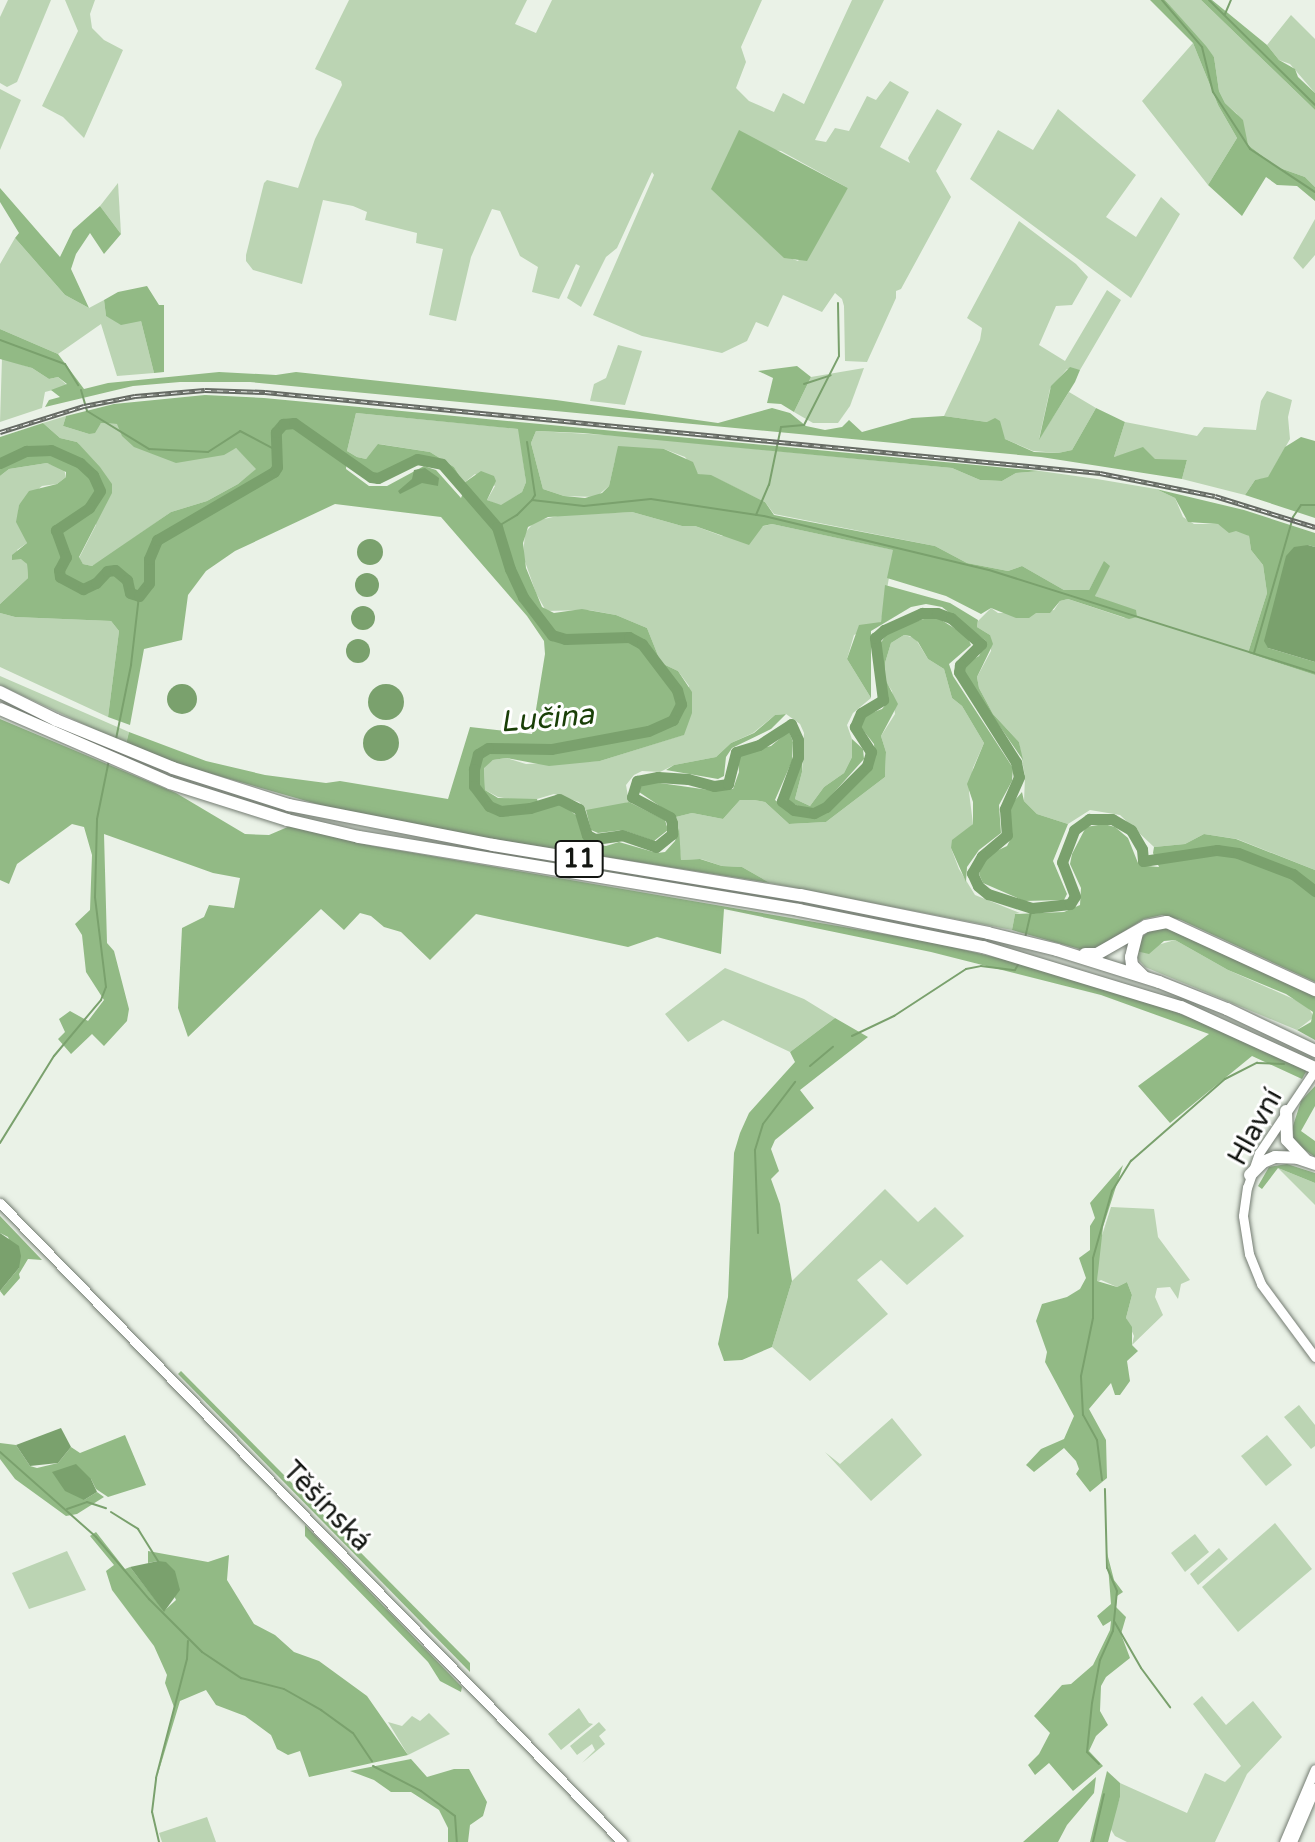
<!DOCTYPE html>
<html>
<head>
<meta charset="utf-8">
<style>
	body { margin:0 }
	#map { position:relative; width:1315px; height:1842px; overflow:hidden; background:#eaf2e7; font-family:"Varela Round",sans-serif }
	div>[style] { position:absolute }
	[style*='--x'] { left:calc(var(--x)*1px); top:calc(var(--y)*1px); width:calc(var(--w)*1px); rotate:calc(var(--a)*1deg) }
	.green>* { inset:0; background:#bbd4b3 }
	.forest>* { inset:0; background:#92ba85 }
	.water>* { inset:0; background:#7aa16d }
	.round { border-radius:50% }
	.stream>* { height:2px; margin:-1px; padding:0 1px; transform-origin:1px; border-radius:1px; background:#7aa16d }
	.river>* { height:11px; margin:-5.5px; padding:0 5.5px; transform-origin:5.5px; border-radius:5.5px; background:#7aa16d }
	.roads { filter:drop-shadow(0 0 2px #747c72) drop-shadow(0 0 2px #747c72) }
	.secondary>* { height:9px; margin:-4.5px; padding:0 4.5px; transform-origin:4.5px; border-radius:4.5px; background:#fff }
	.highway>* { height:12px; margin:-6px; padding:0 6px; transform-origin:6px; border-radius:6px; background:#fff }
	.rail>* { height:5px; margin-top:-2.5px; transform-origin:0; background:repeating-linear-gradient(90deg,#fff 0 6px,#656a63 0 12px); box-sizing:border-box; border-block:2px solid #656a63 }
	span { translate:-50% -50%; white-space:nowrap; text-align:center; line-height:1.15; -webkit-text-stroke:6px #fff; paint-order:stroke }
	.shield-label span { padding:2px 6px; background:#fff; border:2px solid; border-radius:6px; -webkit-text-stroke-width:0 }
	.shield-label { font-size:26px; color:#131612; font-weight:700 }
	.street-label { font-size:28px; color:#131612 }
	.water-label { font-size:30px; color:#193f07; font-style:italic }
</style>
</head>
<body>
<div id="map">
	<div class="green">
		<div style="clip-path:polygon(8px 0,51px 0,17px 82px,7px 87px,0 83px,0 17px)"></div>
		<div style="clip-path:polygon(65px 0,95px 0,90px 14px,92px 28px,104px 40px,123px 50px,84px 138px,63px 117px,42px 106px,78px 31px)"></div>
		<div style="clip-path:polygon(evenodd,349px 0,527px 0,515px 24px,536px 33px,552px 0,762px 0,741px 47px,746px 62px,736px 88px,749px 101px,774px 112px,783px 93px,804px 104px,852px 0,884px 0,815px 140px,826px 142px,835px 128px,849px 131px,867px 96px,876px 100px,890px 81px,909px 92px,880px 147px,910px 163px,908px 158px,937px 109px,962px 124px,936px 171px,951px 197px,901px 289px,896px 291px,896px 298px,867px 362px,845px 361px,844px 306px,842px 299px,835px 293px,822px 312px,783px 295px,768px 327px,756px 322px,747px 341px,722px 353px,642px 336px,593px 315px,654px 175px,652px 172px,617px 248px,606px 257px,581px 307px,567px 298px,580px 266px,576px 264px,559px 299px,532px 292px,538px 267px,520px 256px,500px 211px,492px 209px,471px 257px,456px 321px,429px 315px,443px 249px,416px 243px,417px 233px,365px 220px,367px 212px,353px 206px,323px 200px,302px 284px,253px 270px,246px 261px,246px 255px,264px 183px,267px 180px,298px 188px,315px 139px,342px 85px,341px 81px,315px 69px,349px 0,733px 145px,781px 151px,848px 188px,798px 261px,787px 257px,733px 145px)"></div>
		<div style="clip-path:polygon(1165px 0,1201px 0,1315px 110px,1315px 187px,1305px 177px,1277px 167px,1248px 145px,1237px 114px,1225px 103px,1219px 91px,1214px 57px)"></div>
		<div style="clip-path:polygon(1291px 15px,1315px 39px,1315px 93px,1290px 64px,1279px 60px,1267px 45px)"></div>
		<div style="clip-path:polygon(1193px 43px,1218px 105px,1237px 138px,1208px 185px,1142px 101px)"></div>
		<div style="clip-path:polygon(0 89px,21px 100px,0 150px)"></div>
		<div style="clip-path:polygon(1058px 109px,1136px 175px,1106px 217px,1136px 237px,1161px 197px,1180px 214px,1131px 298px,970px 179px,998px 130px,1033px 150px)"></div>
		<div style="clip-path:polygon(118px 183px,121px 234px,100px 206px)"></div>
		<div style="clip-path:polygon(1315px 219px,1315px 255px,1303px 269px,1293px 258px)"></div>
		<div style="clip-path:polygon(1019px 221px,1076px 264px,1088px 277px,1072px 305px,1056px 306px,1039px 345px,1065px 361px,1107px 290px,1121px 300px,1080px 370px,1067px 369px,1050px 389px,1039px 439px,1069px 392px,1096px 408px,1072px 450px,1058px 453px,1033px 451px,1005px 439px,987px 422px,944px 416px,980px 340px,982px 328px,967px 318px)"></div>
		<div style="clip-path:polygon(15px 238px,65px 295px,89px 308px,104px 300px,106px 316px,141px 321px,154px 373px,117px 376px,101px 324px,58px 354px,0 329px,0 264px)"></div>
		<div style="clip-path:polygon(618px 345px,642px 351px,625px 405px,590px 401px,594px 384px,606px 378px)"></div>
		<div style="clip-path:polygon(2px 358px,32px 368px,49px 379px,58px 377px,68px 386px,45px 392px,42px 408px,0 422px)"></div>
		<div style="clip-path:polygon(864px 368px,850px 406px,838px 423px,813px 423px,794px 412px,811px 377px)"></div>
		<div style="clip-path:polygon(1267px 391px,1292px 400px,1288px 417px,1290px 439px,1268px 478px,1255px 480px,1245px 495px,1182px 479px,1187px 460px,1155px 460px,1133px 452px,1114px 457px,1125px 422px,1197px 436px,1204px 427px,1256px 430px,1261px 401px)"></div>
		<div style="clip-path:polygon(356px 413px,519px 429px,526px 482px,522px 492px,501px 506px,487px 500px,495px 486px,475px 474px,464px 483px,454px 467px,430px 452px,379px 444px,366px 459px,357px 457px,347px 451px)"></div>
		<div style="clip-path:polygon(66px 416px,63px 426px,89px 434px,101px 423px,118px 424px,228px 450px,236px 448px,257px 469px,238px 484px,207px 501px,171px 512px,101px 561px,92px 566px,83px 564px,79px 558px,96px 525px,92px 461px,77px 442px,60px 438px,43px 423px)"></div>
		<div style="clip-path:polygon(536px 431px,624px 436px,952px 468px,980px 480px,1002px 481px,1016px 473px,1040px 471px,1097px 479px,1156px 489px,1175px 498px,1183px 517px,1194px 524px,1218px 524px,1243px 532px,1249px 536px,1251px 550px,1263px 565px,1267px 593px,1248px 653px,1315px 675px,1315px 870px,1237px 839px,1204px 834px,1185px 844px,1154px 847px,1120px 815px,1090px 810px,1068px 824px,1037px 814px,1024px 801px,1025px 777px,1019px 742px,993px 714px,979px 688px,977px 677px,991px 651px,990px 635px,977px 627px,978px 621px,991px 608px,998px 613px,1036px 613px,1054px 610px,1060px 601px,1068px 599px,1125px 618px,1113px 603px,1095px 596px,1105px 561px,1089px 590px,1064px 590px,1022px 566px,1008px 571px,967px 563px,935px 546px,774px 514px,765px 502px,720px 480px,698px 474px,685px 457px,664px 449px,615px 460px,609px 486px,596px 497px,564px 496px,543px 489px,531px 443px)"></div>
		<div style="clip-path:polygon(47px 463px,64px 469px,66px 477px,57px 484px,42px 486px,19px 505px,18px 518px,27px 543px,17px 550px,27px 564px,28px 578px,0 604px,0 476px,9px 469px)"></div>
		<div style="clip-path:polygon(632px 512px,682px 526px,695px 526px,722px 536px,772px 524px,894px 550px,881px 622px,854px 635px,847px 659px,871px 698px,853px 713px,847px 725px,852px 739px,852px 757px,844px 773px,824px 787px,810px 806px,795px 799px,802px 772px,804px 733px,800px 724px,786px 714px,775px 715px,753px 733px,731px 743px,716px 757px,674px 765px,660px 772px,642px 771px,634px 775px,626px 785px,629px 802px,601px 810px,586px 810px,579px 802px,554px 794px,537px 799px,517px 800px,498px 797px,485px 790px,484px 767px,493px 760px,506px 758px,526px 764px,600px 761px,683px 735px,689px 686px,678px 671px,661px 663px,647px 628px,616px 615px,589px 610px,546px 611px,536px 593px,523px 556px,525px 533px,535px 521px,562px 515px)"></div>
		<div style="clip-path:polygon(0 613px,15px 617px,111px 621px,119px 631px,108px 717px,0 667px)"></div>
		<div style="clip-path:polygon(904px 635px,915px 638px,928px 659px,944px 669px,952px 698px,962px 706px,984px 743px,973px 768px,969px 792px,973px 824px,951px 848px,959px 869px,975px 895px,1020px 913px,1015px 914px,1012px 930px,770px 883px,742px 867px,722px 866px,701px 859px,681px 860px,676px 817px,692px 813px,723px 819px,740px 800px,754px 800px,765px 802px,789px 824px,826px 822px,885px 777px,886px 752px,881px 736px,895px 714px,892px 691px,884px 679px,885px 663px,891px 643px)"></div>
		<div style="clip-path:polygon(0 676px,129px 732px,126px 744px,0 685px)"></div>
		<div style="clip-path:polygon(1175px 940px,1228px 970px,1307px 1005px,1314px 1017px,1297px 1030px,1145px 967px,1138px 959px,1136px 951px)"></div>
		<div style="clip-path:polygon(725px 968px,804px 999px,835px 1018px,790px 1052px,723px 1020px,688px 1042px,665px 1014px)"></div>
		<div style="clip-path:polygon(1278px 1168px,1315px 1183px,1315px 1205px)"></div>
		<div style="clip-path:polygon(885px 1189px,918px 1222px,935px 1207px,964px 1236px,907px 1285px,881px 1260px,857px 1280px,888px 1314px,810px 1381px,772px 1347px,792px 1281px)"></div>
		<div style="clip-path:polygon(1111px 1207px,1154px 1209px,1158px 1237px,1190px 1280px,1181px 1284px,1178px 1299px,1170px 1287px,1157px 1288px,1155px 1297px,1163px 1315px,1132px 1345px,1134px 1336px,1126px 1318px,1132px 1295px,1127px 1282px,1117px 1287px,1101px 1280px,1097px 1282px,1098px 1248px)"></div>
		<div style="clip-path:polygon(1299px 1405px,1315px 1425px,1315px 1446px,1311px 1449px,1284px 1417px)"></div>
		<div style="clip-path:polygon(892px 1418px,922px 1455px,871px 1501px,825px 1452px,840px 1464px)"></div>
		<div style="clip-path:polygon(1267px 1435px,1292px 1465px,1266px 1486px,1241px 1456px)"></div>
		<div style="clip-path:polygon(1275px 1523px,1312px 1569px,1238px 1632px,1202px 1587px)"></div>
		<div style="clip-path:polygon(1195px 1534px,1209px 1552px,1185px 1572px,1171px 1553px)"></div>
		<div style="clip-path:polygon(1219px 1548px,1228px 1559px,1198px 1585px,1190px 1574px)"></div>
		<div style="clip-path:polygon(67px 1551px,86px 1590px,29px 1609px,12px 1573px)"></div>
		<div style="clip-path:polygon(1202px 1696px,1226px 1725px,1253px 1701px,1282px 1737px,1247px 1774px,1215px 1842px,1127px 1842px,1115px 1836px,1110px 1828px,1120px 1797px,1120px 1783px,1187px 1813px,1205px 1773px,1225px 1782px,1241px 1766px,1193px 1704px)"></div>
		<div style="clip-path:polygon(579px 1708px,589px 1723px,593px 1724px,561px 1750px,548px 1734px)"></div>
		<div style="clip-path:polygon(429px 1713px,450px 1734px,408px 1755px,388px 1722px,402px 1726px,412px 1716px,420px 1721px)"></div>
		<div style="clip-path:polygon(599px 1722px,606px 1730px,599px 1736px,605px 1744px,582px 1763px,595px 1750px,592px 1744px,577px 1755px,570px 1746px)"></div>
		<div style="clip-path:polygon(207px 1817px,216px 1842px,162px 1842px,159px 1833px)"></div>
	</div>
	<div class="forest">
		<div style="clip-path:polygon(1150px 0,1165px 0,1206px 46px,1214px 57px,1219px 91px,1225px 103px,1243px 120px,1248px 145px,1277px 167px,1305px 177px,1315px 187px,1315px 201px,1297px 186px,1277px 185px,1266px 177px,1242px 216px,1208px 185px,1237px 138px,1218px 105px,1193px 43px)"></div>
		<div style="clip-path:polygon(1201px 0,1212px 0,1267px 45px,1279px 60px,1295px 69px,1298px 77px,1315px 93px,1315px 110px)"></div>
		<div style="clip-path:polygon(739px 130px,848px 188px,807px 261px,784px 258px,711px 189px)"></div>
		<div style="clip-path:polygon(0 188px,60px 257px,73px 230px,100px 206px,121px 234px,104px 254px,90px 233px,76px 254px,71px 269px,89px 308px,65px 295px,15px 238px,19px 233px,0 202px)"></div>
		<div style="clip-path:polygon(147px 286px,159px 305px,164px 305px,164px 372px,154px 373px,141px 321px,121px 325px,106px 316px,104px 300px,118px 292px)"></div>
		<div style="clip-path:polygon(0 329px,58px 354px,84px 389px,108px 383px,219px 372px,276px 375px,296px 372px,556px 400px,718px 423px,772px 408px,790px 413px,806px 426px,825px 430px,842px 427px,849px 420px,862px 432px,912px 418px,944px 416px,987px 422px,995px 418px,1000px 421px,1005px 439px,1034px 452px,1058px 453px,1072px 450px,1096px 408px,1125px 422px,1114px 457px,1143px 447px,1155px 459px,1187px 460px,1182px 479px,1041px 457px,250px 382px,180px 382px,133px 386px,45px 407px,49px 400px,60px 397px,51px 390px,67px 384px,58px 377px,49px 379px,32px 368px,0 359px)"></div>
		<div style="clip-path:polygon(797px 366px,811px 377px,794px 412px,781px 404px,767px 403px,773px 378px,758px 371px)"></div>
		<div style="clip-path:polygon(1070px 367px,1080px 370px,1075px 382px,1039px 440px,1051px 386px)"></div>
		<div style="clip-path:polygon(evenodd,205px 395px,264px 398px,1040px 471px,1016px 473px,1002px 481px,980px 480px,952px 468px,583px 433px,536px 431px,531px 443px,543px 489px,564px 496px,585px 498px,602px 493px,609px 486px,618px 446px,664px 449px,693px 462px,698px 474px,711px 475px,765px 502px,774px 515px,935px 546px,967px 563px,1008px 571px,1022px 566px,1064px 590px,1089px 590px,1104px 561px,1110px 566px,1095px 596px,1136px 610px,1137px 617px,1129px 619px,1068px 599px,1060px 601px,1050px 613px,1036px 613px,1029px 618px,1016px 618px,991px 608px,981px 614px,946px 596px,887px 578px,893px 550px,772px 524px,763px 526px,749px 545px,695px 526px,682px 526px,632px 512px,548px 517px,528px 527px,523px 543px,526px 568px,542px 607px,554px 613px,582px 609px,616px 615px,647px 628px,661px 663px,678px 671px,692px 692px,692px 713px,684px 735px,600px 761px,549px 766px,506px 758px,493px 760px,484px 768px,485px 790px,498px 798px,537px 799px,540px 809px,562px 804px,577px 816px,588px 844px,606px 846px,619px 842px,657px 853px,665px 852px,675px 841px,679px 828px,681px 860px,700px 859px,722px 866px,742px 867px,770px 883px,461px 834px,331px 808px,170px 762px,126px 744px,129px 732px,206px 761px,265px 775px,326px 783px,340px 781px,448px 799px,470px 727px,532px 734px,545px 654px,544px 641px,527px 616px,441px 517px,335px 504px,235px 551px,206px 571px,188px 595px,182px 640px,144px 649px,130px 725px,108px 717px,119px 631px,111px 621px,15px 617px,0 613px,0 604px,28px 578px,27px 564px,21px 559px,12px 560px,12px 555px,27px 543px,16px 522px,19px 505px,29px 491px,57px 484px,66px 477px,66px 472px,47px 463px,9px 469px,0 476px,0 437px,43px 423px,60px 438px,77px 442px,100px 467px,112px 484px,112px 493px,79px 557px,83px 564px,92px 566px,171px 512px,207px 501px,238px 484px,256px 469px,236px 448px,224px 455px,176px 463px,134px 447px,122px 436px,117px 424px,101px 423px,95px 433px,89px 434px,63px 426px,66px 416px,114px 404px,205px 395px,356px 413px,518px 429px,526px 482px,522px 492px,501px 505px,487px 500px,496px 481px,494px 476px,481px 471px,464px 483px,454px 467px,430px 452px,378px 444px,366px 459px,357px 457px,347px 451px,356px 413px,205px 395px,424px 456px,446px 464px,465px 488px,461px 498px,436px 470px,424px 466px,387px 486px,369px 486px,346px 469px,347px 458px,370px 474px,378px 475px,424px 456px)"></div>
		<div style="clip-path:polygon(1301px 437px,1315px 441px,1315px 518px,1245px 495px,1255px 480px,1268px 477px,1285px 447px)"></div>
		<div style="clip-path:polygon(1156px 489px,1244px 510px,1315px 533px,1315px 547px,1308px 545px,1268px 648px,1315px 662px,1315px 675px,1248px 653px,1267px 593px,1263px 565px,1251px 550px,1249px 536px,1236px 531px,1229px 533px,1218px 524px,1188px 522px,1175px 498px)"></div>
		<div style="clip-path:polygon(885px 585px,950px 603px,978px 620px,977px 627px,990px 635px,993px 644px,977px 677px,979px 688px,993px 714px,1019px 742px,1023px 760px,962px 672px,963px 665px,979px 656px,986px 641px,942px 607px,926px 604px,911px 607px,871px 631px,871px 698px,847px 659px,859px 625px,881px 622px)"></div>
		<div style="clip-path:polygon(927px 618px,938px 618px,967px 636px,971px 645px,949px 664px,953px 676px,1013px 768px,1012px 781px,999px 805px,1001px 833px,979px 850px,967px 867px,966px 882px,951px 848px,952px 840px,973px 824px,973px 802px,967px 784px,984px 743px,962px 706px,952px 698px,944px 669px,928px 659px,918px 642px,910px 636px,904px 635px,891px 643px,885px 663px,885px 679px,898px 704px,881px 736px,886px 752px,885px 777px,826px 822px,789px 824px,765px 802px,754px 800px,740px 800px,723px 819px,692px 813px,676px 817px,639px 792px,642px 785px,653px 782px,709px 790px,733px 789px,739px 772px,738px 758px,748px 751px,771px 746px,789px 731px,793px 742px,792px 761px,775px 800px,795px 815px,825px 812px,869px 771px,875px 757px,874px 744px,859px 725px,863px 716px,882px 709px,886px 704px,881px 677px,880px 644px,886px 635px,896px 628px)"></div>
		<div style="clip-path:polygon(786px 714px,771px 729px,732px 748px,726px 757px,724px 776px,718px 779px,666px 770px,674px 765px,716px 757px,731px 743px,754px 733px,775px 715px)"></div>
		<div style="clip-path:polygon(0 719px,176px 793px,245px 834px,269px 835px,290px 826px,373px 846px,931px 942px,1023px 964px,1138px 998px,1194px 1019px,1307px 1070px,1302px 1079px,1252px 1056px,1170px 1123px,1138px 1086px,1209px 1034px,1101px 995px,931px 952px,724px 909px,721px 954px,657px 937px,628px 947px,476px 914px,430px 960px,401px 932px,384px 927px,371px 916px,360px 913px,344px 930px,321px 909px,188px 1037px,178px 1008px,182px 928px,204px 917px,209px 905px,234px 908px,240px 878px,213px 873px,104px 834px,107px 943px,114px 951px,129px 1009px,127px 1021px,104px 1046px,92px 1034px,71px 1054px,58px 1039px,65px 1032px,59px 1019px,70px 1011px,88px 1021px,104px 1000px,86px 972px,82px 935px,75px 924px,90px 910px,92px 855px,84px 827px,72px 824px,17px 864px,9px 884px,0 880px)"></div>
		<div style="clip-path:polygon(852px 739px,863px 749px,864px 759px,829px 798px,818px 808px,802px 808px,786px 800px,802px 752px,802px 772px,795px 799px,810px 806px,824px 787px,844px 773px,852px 757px)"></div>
		<div style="clip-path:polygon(1022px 792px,1024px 801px,1037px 814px,1068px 824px,1053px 861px,1067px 894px,1064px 900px,1024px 901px,983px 883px,979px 874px,983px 863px,990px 854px,1007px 846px,1012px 836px,1009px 807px)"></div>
		<div style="clip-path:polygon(629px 802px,665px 820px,668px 830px,654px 841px,623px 830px,598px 833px,591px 830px,586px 810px)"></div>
		<div style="clip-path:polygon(1104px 824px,1115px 827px,1128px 838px,1138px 863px,1147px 866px,1159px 867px,1153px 853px,1154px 847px,1185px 844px,1204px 834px,1236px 839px,1315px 870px,1315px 982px,1181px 920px,1162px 915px,1144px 919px,1097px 948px,1083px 950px,1012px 930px,1015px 914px,1064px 912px,1080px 905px,1081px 888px,1070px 864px,1072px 854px,1086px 827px)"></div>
		<div style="clip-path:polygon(1171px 927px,1315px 995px,1315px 1040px,1297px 1030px,1311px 1022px,1313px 1012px,1286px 994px,1228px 970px,1175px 940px,1164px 941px,1149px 954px,1136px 951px,1137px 942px,1150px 930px)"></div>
		<div style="clip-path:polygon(835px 1018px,868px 1037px,800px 1090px,814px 1108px,775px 1140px,771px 1149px,779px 1171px,771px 1179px,780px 1204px,792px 1281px,772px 1347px,742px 1360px,724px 1361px,718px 1344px,728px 1297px,734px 1153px,740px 1133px,749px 1113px,795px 1062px,790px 1052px)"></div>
		<div style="clip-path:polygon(1315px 1086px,1315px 1106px,1301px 1131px,1315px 1141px,1315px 1157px,1295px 1143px,1292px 1129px,1301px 1101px)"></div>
		<div style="clip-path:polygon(1287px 1164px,1315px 1173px,1315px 1183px,1278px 1168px,1262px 1189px,1258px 1186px,1269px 1167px)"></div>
		<div style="clip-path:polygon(1123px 1165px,1103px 1227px,1097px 1281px,1117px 1287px,1127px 1282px,1132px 1295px,1126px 1318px,1132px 1327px,1132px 1345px,1138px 1351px,1127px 1361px,1130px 1381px,1120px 1395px,1115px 1395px,1111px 1383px,1089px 1409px,1106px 1440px,1107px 1478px,1090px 1492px,1076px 1474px,1079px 1469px,1076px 1461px,1064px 1448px,1034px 1472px,1026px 1465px,1041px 1449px,1064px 1439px,1074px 1416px,1045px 1362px,1047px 1352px,1036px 1321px,1042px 1304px,1067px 1297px,1080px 1289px,1086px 1278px,1079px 1258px,1090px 1250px,1090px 1226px,1095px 1218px,1090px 1203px)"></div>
		<div style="clip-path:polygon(0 1216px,42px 1260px,28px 1259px,19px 1274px,20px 1278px,4px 1296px,0 1291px,19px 1268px,8px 1237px,0 1233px)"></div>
		<div style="clip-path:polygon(181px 1371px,470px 1663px,470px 1672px,178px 1374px)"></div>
		<div style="clip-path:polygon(125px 1435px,146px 1485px,108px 1497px,96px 1489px,91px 1479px,84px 1500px,97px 1492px,104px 1497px,77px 1514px,66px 1516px,15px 1479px,0 1459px,0 1443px,16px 1445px,30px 1466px,37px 1468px,58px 1463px,71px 1447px,80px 1453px)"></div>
		<div style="clip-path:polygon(305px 1525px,462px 1687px,461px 1692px,440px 1681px,428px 1662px,305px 1536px)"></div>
		<div style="clip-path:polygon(96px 1532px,125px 1569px,130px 1567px,164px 1611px,176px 1600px,158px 1561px,148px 1563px,148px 1551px,208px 1562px,229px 1555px,227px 1580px,254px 1624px,275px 1635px,294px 1652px,319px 1661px,367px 1696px,408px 1755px,309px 1777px,300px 1751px,288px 1755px,277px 1749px,271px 1735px,245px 1716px,216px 1705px,206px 1690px,180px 1701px,157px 1777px,174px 1707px,165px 1683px,167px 1675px,154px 1646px,112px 1590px,106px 1571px,114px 1565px,90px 1536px)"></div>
		<div style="clip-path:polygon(1107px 1553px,1114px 1580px,1123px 1592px,1117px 1596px,1116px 1607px,1126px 1617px,1121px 1634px,1130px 1658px,1106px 1677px,1101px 1686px,1100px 1711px,1108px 1725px,1096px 1736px,1089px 1751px,1103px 1766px,1073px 1791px,1049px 1763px,1035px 1775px,1028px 1765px,1039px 1754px,1050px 1733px,1034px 1716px,1062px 1685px,1071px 1684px,1093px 1665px,1110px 1630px,1111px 1621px,1103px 1626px,1097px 1616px,1111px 1604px)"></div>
		<div style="clip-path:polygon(411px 1759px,427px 1777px,454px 1769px,469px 1769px,487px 1802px,483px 1816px,470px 1825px,468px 1842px,448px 1842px,448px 1828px,439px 1810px,411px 1792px,391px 1792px,374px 1780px,350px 1771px)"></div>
		<div style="clip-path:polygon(1107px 1771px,1120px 1783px,1120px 1797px,1108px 1842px,1090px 1842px)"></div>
		<div style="clip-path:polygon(1096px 1777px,1094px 1793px,1067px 1825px,1058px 1842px,1023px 1842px)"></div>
	</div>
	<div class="water">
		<div style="clip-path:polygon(425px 468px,439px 478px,438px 486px,422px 483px,400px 494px,398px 491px,412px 479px,414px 470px)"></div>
		<div class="round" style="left:357px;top:539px;width:26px;height:26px"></div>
		<div style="clip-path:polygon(1308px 545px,1315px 547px,1315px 662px,1268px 648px,1264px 641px,1286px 556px,1294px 547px)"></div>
		<div class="round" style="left:355px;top:573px;width:24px;height:24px"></div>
		<div class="round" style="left:351px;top:606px;width:24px;height:24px"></div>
		<div class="round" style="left:346px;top:639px;width:24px;height:24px"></div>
		<div class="round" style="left:368px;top:684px;width:36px;height:36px"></div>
		<div class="round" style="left:167px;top:684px;width:30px;height:30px"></div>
		<div class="round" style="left:363px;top:725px;width:36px;height:36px"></div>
		<div style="clip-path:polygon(0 1233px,19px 1246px,21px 1256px,19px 1268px,0 1291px)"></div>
		<div style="clip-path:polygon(61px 1428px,71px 1447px,58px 1463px,30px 1466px,16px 1445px)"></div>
		<div style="clip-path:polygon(76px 1464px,91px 1479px,97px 1492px,84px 1500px,65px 1491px,52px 1472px)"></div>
		<div style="clip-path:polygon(158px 1561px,166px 1562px,175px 1571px,180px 1590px,164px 1612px,130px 1567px)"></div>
	</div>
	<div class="stream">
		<div style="--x:1162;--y:0;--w:62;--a:49.6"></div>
		<div style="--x:1202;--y:47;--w:46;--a:76.3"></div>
		<div style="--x:1213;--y:92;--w:68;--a:57"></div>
		<div style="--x:1250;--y:149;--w:78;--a:33.5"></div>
		<div style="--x:1209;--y:0;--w:149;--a:44.7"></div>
		<div style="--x:1225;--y:14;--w:15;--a:-67"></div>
		<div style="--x:0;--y:340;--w:69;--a:20.3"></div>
		<div style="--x:65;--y:364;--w:25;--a:58"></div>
		<div style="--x:804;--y:384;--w:28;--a:-18"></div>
		<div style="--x:81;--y:390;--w:22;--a:74"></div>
		<div style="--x:87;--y:411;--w:73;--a:31.5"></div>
		<div style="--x:149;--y:449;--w:59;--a:2.9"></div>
		<div style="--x:208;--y:452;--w:38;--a:-33"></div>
		<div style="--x:240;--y:431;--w:43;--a:27.8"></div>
		<div style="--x:527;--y:442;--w:54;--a:81.4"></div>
		<div style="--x:535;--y:495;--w:6;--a:121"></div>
		<div style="--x:756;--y:515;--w:33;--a:-67"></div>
		<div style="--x:769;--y:485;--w:59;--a:-78.3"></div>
		<div style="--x:781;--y:427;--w:23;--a:-5"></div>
		<div style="--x:804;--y:425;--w:77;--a:-63.1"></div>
		<div style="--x:839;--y:356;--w:53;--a:-91.1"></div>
		<div style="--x:497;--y:527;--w:23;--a:-31"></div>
		<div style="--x:517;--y:515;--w:21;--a:-45"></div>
		<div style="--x:532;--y:500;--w:52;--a:6.6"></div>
		<div style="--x:584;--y:506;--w:67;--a:-6"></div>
		<div style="--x:651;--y:499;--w:114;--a:8.6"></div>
		<div style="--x:764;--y:516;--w:231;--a:13.5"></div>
		<div style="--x:989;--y:570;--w:342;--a:17.5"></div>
		<div style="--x:1254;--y:653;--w:141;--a:-74"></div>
		<div style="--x:1293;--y:517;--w:14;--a:-56"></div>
		<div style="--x:1301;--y:505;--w:14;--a:0"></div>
		<div style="--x:116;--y:739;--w:76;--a:-78.5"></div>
		<div style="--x:131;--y:665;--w:69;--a:-83.4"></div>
		<div style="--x:1025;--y:938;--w:31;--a:-77"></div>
		<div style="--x:852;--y:1036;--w:47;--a:-25.5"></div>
		<div style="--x:894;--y:1016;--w:86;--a:-33.1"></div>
		<div style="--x:966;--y:969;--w:15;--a:-11"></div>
		<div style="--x:981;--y:966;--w:34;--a:7"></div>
		<div style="--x:1015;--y:970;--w:8;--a:-60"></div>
		<div style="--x:810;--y:1066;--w:30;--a:-40"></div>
		<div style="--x:0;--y:1143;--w:102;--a:-58.2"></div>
		<div style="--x:54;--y:1056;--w:73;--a:-50"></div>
		<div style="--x:101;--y:1000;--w:14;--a:-69"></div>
		<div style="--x:106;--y:987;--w:91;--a:-97"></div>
		<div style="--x:95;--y:897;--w:78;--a:-88.5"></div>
		<div style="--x:97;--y:819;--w:60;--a:-78.5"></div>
		<div style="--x:758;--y:1233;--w:83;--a:-92.1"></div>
		<div style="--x:755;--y:1150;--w:27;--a:-73"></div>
		<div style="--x:763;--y:1124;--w:53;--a:-52.7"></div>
		<div style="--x:0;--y:1452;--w:128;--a:41.5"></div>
		<div style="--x:96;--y:1537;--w:82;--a:49.5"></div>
		<div style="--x:149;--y:1599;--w:75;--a:45"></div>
		<div style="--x:202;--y:1652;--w:47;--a:33.7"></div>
		<div style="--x:241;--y:1678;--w:44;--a:14.3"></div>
		<div style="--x:284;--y:1689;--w:43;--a:29.6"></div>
		<div style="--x:321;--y:1710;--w:39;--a:36"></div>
		<div style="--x:353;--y:1733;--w:34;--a:56"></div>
		<div style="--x:1102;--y:1480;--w:40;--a:-97.1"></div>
		<div style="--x:1097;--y:1440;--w:29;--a:-119"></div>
		<div style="--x:1083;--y:1415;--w:39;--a:-93"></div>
		<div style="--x:1081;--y:1376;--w:59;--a:-78.3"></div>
		<div style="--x:1093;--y:1318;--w:60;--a:-90"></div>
		<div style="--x:1093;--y:1258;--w:70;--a:-74.2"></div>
		<div style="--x:1112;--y:1191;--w:36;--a:-58"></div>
		<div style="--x:1131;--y:1161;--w:125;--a:-41.1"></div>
		<div style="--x:1225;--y:1079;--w:36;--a:-27"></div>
		<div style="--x:1257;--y:1063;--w:27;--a:2"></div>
		<div style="--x:67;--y:1509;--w:21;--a:-19"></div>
		<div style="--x:87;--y:1502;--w:20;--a:18"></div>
		<div style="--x:111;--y:1512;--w:32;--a:32"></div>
		<div style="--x:138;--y:1529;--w:38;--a:58"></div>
		<div style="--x:1114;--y:1621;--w:54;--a:60.1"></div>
		<div style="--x:1141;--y:1668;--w:49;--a:53.4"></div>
		<div style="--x:1099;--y:1764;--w:17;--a:-135"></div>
		<div style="--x:1087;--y:1752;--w:49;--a:-84.2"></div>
		<div style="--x:1092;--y:1703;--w:44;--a:-79.5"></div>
		<div style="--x:1100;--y:1660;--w:32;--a:-66"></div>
		<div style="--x:1113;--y:1631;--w:40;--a:-84.3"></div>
		<div style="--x:1117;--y:1591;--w:25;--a:-113"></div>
		<div style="--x:1107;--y:1568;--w:79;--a:-91.5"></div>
		<div style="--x:373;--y:1766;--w:54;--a:27.5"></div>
		<div style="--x:421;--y:1791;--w:42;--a:36.3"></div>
		<div style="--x:455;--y:1816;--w:26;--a:86"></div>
		<div style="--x:159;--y:1842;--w:31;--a:-103"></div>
		<div style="--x:152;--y:1812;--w:34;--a:-83"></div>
		<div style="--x:156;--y:1778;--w:123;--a:-75.4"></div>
		<div style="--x:187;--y:1659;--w:18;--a:-87"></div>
		<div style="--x:1093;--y:1842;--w:49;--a:-77.1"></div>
	</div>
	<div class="river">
		<div style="--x:0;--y:463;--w:29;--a:-25"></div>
		<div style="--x:26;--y:451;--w:25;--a:-2"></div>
		<div style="--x:51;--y:450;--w:32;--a:24"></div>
		<div style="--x:80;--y:463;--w:18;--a:43"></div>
		<div style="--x:93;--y:475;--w:17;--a:66"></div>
		<div style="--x:100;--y:491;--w:20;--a:123"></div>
		<div style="--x:89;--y:508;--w:40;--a:146"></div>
		<div style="--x:56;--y:530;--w:29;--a:70"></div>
		<div style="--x:66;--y:557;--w:15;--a:118"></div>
		<div style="--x:59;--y:570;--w:7;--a:82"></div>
		<div style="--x:60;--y:577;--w:26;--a:28"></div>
		<div style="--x:83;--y:589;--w:14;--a:-25"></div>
		<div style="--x:96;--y:583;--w:16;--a:-47"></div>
		<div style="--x:107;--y:571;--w:8;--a:-7"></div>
		<div style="--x:115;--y:570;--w:16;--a:40"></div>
		<div style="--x:127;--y:580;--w:13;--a:77"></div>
		<div style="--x:130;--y:593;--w:9;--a:18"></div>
		<div style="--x:139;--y:596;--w:16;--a:-52"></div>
		<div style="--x:149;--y:583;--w:24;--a:-90"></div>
		<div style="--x:149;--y:559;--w:21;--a:-67"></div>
		<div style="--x:157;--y:540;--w:135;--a:-30.2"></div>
		<div style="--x:274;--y:472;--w:6;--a:-59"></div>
		<div style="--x:277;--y:467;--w:35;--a:-92"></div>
		<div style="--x:276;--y:432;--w:11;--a:-49"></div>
		<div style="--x:283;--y:424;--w:11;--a:-5"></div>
		<div style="--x:294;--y:423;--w:94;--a:35"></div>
		<div style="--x:371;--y:477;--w:7;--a:8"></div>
		<div style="--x:378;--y:478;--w:43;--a:-26"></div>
		<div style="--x:417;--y:459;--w:25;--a:11"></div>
		<div style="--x:442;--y:464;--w:84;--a:48.9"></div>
		<div style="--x:497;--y:527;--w:44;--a:72.8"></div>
		<div style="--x:510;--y:569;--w:31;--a:65"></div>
		<div style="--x:523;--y:597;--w:48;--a:52.7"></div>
		<div style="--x:552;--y:635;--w:14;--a:17"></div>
		<div style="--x:565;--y:639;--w:64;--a:-1.8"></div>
		<div style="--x:629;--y:637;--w:15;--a:28"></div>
		<div style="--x:642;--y:644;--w:58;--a:52.7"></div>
		<div style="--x:677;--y:690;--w:15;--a:74"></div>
		<div style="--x:681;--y:704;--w:18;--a:117"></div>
		<div style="--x:673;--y:720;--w:27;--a:156"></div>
		<div style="--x:648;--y:731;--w:99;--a:169.5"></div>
		<div style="--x:551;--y:749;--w:63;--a:-179.1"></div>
		<div style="--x:488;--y:748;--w:12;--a:149"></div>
		<div style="--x:478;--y:754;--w:16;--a:105"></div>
		<div style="--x:474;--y:769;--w:17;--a:90"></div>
		<div style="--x:474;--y:786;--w:25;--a:53"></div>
		<div style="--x:489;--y:806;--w:13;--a:23"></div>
		<div style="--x:501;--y:811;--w:29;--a:-6"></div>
		<div style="--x:530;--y:808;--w:30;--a:-17"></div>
		<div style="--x:559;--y:799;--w:22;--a:27"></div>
		<div style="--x:579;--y:809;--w:27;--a:73"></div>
		<div style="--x:587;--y:835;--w:9;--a:27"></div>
		<div style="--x:595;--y:839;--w:27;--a:-8"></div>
		<div style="--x:622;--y:835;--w:36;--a:19"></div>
		<div style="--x:656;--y:847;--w:21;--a:-39"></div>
		<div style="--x:672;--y:834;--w:11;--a:-90"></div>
		<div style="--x:672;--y:823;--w:6;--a:-108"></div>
		<div style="--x:670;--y:817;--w:43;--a:-152.2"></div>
		<div style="--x:632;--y:797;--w:17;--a:-73"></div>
		<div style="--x:637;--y:781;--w:21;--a:-11"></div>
		<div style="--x:658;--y:777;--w:30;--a:4"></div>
		<div style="--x:688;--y:779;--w:27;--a:15"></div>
		<div style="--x:714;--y:786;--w:14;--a:-8"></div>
		<div style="--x:728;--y:784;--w:33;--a:-76"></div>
		<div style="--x:736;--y:752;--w:24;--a:-17"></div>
		<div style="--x:759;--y:745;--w:38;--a:-33"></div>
		<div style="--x:791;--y:724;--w:17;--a:66"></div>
		<div style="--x:798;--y:740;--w:17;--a:90"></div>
		<div style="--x:798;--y:757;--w:47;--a:110"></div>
		<div style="--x:782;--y:801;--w:15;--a:37"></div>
		<div style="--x:794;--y:810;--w:20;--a:9"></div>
		<div style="--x:814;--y:813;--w:13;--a:-27"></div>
		<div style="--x:826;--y:807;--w:58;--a:-45"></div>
		<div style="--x:867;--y:766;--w:15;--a:-74"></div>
		<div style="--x:871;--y:752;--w:30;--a:-123"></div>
		<div style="--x:855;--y:727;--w:15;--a:-67"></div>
		<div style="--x:861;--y:713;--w:26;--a:-31"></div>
		<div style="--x:883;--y:700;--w:63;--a:-97.4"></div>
		<div style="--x:875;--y:638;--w:12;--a:-42"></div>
		<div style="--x:884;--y:630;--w:42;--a:-24.1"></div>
		<div style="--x:922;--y:613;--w:15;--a:0"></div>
		<div style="--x:937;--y:613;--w:15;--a:20"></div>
		<div style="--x:951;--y:618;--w:40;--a:41"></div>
		<div style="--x:981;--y:644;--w:30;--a:135"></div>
		<div style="--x:960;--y:665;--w:7;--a:98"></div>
		<div style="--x:959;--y:672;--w:107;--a:57.7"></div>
		<div style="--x:1016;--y:762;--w:15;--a:79"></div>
		<div style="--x:1019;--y:777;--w:35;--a:114"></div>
		<div style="--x:1005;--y:809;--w:26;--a:86"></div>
		<div style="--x:1007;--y:835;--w:33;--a:140"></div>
		<div style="--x:982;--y:856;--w:20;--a:120"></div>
		<div style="--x:972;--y:873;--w:14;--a:65"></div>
		<div style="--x:978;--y:886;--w:13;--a:39"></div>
		<div style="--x:988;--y:894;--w:46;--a:17.7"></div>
		<div style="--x:1032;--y:908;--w:38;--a:-6"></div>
		<div style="--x:1070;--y:904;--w:9;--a:-58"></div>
		<div style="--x:1075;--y:896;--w:36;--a:-111"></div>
		<div style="--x:1062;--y:862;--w:34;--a:-69"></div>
		<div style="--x:1074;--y:830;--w:19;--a:-36"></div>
		<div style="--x:1089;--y:819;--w:23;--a:0"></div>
		<div style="--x:1112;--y:819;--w:22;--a:30"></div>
		<div style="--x:1131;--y:830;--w:22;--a:60"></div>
		<div style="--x:1142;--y:849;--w:12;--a:85"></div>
		<div style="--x:1143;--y:861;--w:75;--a:-8.5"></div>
		<div style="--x:1217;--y:850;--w:21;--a:8"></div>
		<div style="--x:1238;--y:853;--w:59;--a:20.9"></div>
		<div style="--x:1293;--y:874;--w:28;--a:38"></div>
	</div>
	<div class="roads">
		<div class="secondary">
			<div style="--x:1315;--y:1070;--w:100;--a:124"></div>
			<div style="--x:1259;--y:1153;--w:36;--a:109"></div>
			<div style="--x:1247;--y:1187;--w:29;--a:98"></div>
			<div style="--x:1243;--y:1216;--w:38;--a:81"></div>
			<div style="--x:1249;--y:1254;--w:32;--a:68"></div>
			<div style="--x:1261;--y:1284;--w:91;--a:53.5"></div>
			<div style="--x:0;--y:1203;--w:892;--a:45.77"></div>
			<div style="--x:1284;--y:1842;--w:79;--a:-67"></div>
			<div style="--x:1292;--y:1842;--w:59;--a:-66.9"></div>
		</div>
		<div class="highway">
			<div style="--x:0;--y:692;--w:63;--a:26.6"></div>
			<div style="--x:56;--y:720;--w:126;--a:22.3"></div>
			<div style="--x:173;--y:768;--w:122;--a:17.7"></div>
			<div style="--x:289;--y:805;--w:208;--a:11.1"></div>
			<div style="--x:493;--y:845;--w:311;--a:9.3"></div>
			<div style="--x:800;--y:895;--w:192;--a:11.4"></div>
			<div style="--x:988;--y:933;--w:71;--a:13.8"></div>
			<div style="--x:1057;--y:950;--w:107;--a:17.4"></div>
			<div style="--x:1159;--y:982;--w:73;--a:21.7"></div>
			<div style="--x:1227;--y:1009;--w:98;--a:25.5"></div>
			<div style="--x:0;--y:709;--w:185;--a:23.5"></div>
			<div style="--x:170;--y:783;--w:123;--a:17.5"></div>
			<div style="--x:287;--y:820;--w:74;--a:13.3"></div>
			<div style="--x:359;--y:837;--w:446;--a:9.4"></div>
			<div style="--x:799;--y:910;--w:188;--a:11.4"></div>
			<div style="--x:983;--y:947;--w:207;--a:16.9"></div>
			<div style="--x:1181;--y:1007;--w:147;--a:24.5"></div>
			<div style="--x:1137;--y:933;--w:25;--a:104"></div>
			<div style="--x:1131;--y:957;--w:8;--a:83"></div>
			<div style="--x:1132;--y:965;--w:16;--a:45"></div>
			<div style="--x:1085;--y:954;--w:12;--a:0"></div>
			<div style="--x:1097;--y:954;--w:56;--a:-29.7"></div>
			<div style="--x:1146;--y:926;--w:21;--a:-11"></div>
			<div style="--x:1167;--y:922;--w:163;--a:24.7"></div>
			<div style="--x:1286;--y:1111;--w:29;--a:88"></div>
			<div style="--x:1287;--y:1140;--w:26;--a:47"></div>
			<div style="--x:1250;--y:1175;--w:18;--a:-45"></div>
			<div style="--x:1263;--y:1162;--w:13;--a:-23"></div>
			<div style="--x:1275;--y:1157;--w:23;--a:2"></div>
			<div style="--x:1298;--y:1158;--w:18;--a:19"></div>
		</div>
	</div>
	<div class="rail">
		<div style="--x:0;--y:432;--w:88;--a:-17.2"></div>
		<div style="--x:84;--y:406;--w:52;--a:-11.1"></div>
		<div style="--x:135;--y:396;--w:70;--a:-4.9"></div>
		<div style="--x:205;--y:390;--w:60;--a:1.9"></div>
		<div style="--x:265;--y:392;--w:839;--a:5.54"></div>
		<div style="--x:1100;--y:473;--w:117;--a:11.3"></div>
		<div style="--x:1215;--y:496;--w:105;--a:17.2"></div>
	</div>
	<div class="shield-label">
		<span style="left:579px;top:859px">11</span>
	</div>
	<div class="street-label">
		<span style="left:1255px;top:1127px;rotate:-61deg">Hlavní</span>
		<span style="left:327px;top:1506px;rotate:46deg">Těšínská</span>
	</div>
	<div class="water-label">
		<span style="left:547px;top:719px;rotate:-5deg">Lučina</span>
	</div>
</div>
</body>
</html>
